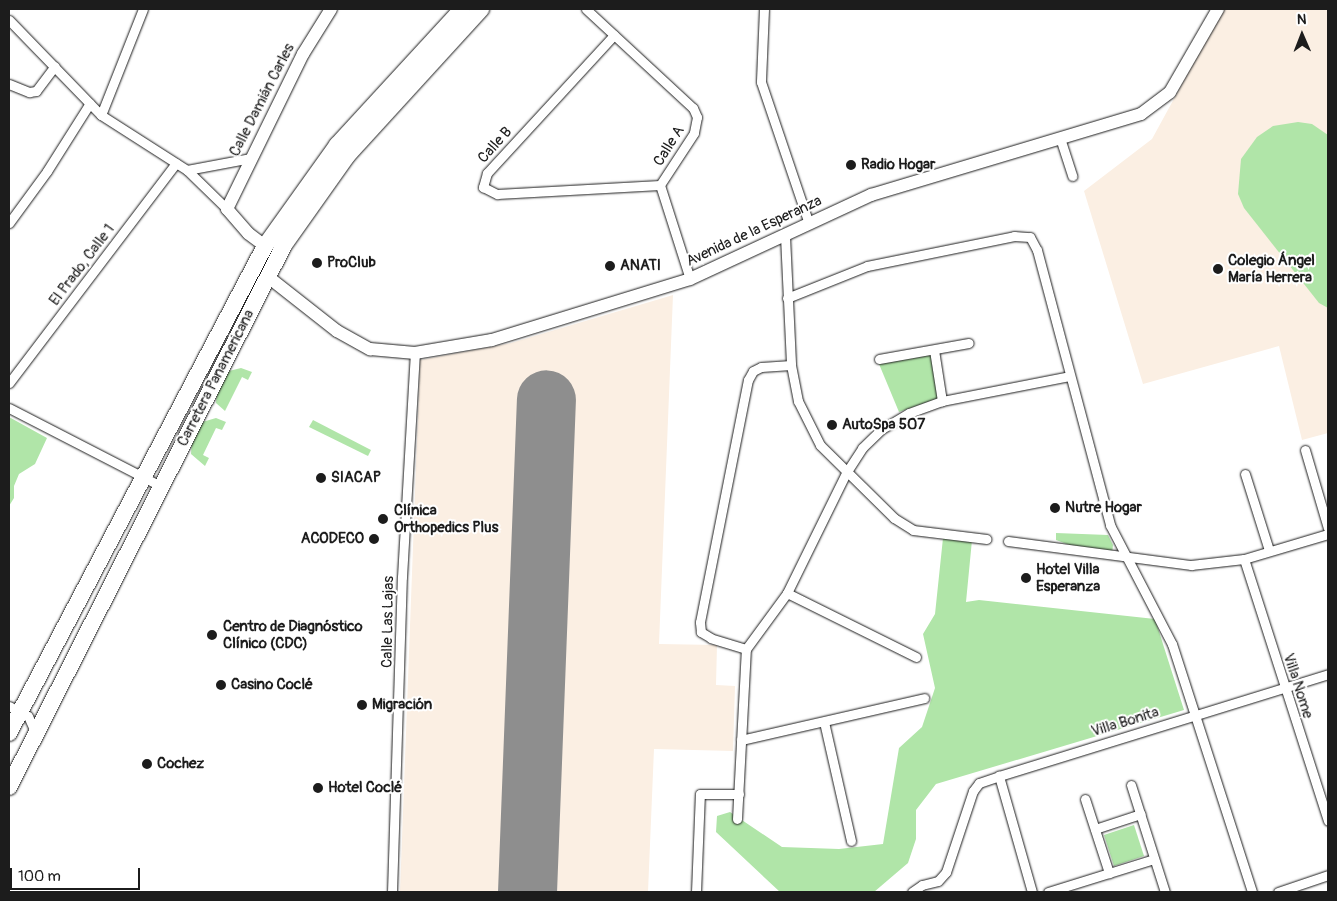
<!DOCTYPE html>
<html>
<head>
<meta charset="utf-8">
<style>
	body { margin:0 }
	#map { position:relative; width:1337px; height:901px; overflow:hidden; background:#fff; font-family:Pangolin,sans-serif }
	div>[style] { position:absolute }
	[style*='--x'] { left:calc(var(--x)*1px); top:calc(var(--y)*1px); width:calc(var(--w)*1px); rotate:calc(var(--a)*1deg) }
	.built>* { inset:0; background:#fbefe3 }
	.green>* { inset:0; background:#b0e5a8 }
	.runway>* { height:59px; margin:-29.5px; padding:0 29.5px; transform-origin:29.5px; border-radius:29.5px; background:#8e8e8e }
	.roads { filter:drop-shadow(0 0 1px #1c1c1c) drop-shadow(0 0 1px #1c1c1c) }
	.street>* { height:9px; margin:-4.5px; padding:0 4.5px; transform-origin:4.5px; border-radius:4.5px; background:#fff }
	.secondary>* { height:12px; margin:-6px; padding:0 6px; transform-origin:6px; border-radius:6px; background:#fff }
	.highway>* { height:16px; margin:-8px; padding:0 8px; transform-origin:8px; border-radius:8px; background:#fff }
	.dots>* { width:14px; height:14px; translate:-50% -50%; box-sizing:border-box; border:2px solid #fff; border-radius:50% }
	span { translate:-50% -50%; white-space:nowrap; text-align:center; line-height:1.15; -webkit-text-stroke:4px #fff; paint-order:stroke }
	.street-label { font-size:15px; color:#1c1c1c }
	.poi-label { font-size:15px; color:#1c1c1c; font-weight:700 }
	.left { translate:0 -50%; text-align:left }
	.right { translate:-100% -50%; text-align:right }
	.frame { position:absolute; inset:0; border:10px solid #1c1c1c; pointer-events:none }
	.north { position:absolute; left:1277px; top:10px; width:50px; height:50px; -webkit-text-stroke:4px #fff; paint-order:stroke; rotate:359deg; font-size:14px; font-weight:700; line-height:20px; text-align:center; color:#1c1c1c }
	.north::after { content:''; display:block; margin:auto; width:18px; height:22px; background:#1c1c1c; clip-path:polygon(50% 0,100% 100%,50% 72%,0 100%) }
	.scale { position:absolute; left:10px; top:868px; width:130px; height:22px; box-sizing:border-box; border:2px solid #1c1c1c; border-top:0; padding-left:6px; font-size:15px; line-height:18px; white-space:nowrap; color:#1c1c1c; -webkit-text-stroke:4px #fff; paint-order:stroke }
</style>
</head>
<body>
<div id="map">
	<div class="built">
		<div style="clip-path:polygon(1223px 9px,1328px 9px,1328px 433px,1302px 440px,1279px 346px,1143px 384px,1084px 191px,1152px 139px)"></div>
		<div style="clip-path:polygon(673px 295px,659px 644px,717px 645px,716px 685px,735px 686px,733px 751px,654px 749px,648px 892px,400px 892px,420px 360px,511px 343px)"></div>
	</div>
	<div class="green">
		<div style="clip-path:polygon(1298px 122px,1312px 124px,1328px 135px,1328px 308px,1319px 303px,1244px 208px,1238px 194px,1241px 159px,1257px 137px,1273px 126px)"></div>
		<div style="clip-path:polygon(931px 355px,939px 398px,899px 412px,879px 364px)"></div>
		<div style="clip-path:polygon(241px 368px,252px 372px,248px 380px,242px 377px,225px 411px,216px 403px,217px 390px,225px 372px)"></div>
		<div style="clip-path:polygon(9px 417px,47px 438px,35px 464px,19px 474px,14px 486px,14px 498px,9px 506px)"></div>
		<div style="clip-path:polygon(216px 418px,226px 422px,222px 430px,216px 428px,203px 455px,209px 458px,205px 466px,191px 454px,192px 440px,199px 423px)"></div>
		<div style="clip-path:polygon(313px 420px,371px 450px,368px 456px,309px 427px)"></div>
		<div style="clip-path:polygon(1056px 533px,1108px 535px,1113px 545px,1112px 554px,1072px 546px,1056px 540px)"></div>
		<div style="clip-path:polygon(943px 538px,972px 540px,966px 602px,979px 600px,1155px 619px,1184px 710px,936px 784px,916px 810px,916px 839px,908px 863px,874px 892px,780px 892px,716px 832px,717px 816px,730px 812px,782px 847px,839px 849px,883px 844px,899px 748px,922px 727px,935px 688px,923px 634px,935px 614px)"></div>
		<div style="clip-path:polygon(1134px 825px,1144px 856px,1114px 866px,1104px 835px)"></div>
	</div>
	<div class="runway">
		<div style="--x:527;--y:892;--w:493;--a:-87.8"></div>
	</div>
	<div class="roads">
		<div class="street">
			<div style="--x:586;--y:9;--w:146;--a:42.8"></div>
			<div style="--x:693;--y:108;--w:10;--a:66"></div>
			<div style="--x:697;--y:117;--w:16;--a:101"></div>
			<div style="--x:694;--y:133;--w:62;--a:123.2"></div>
			<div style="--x:660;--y:185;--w:99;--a:72.3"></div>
			<div style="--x:764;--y:9;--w:73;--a:92.4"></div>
			<div style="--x:761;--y:82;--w:150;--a:71.3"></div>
			<div style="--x:9;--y:20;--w:132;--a:45.9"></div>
			<div style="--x:101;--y:115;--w:102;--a:32.6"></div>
			<div style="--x:187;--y:170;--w:56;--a:44.3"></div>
			<div style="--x:614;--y:35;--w:188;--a:132.6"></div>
			<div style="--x:487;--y:173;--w:15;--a:106"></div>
			<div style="--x:483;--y:187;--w:16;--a:27"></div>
			<div style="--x:497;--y:194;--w:163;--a:-3.2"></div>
			<div style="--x:9;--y:84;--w:22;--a:22"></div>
			<div style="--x:29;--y:92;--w:7;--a:-8"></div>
			<div style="--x:36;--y:91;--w:31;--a:-53"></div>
			<div style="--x:101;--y:115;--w:114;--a:-68.4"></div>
			<div style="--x:1060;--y:138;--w:40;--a:72"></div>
			<div style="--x:187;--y:170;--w:65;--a:-10.6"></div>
			<div style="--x:9;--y:223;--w:64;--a:-53.8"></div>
			<div style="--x:47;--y:171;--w:80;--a:-57.7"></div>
			<div style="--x:785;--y:236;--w:129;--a:87.3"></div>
			<div style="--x:791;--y:365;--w:37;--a:79"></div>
			<div style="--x:798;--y:401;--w:49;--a:63.4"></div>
			<div style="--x:820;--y:445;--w:104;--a:44.6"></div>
			<div style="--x:894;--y:518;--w:22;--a:32"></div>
			<div style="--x:913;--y:530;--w:74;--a:7"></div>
			<div style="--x:787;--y:298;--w:86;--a:-21.8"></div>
			<div style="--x:867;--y:266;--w:150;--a:-11.5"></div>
			<div style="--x:1014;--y:236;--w:16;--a:4"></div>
			<div style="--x:1030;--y:237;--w:15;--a:62"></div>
			<div style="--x:1037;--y:250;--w:285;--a:75.1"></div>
			<div style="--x:1110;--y:525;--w:134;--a:62.5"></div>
			<div style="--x:1172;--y:644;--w:261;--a:72.1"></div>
			<div style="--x:934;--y:350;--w:52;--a:81.1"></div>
			<div style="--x:879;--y:359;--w:91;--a:-10.1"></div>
			<div style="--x:9;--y:383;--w:276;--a:-52.8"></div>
			<div style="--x:9;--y:408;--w:171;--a:27.2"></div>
			<div style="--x:1305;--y:450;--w:81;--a:73.6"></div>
			<div style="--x:1245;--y:474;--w:80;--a:72.5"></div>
			<div style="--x:1008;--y:541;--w:185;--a:7.5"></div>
			<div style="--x:1191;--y:565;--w:53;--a:-6.5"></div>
			<div style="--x:1244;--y:559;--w:88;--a:-16.6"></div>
			<div style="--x:1244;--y:559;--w:275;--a:72.2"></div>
			<div style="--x:787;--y:593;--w:144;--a:26.4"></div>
			<div style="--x:746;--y:649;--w:37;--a:-163"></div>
			<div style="--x:711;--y:638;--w:12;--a:-149"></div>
			<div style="--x:701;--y:632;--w:10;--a:-96"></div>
			<div style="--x:700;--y:622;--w:247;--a:-78.8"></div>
			<div style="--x:748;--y:380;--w:10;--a:-61"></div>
			<div style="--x:753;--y:371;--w:9;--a:-27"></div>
			<div style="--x:761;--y:367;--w:30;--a:-4"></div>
			<div style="--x:9;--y:706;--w:21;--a:28"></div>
			<div style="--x:28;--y:716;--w:17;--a:66"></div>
			<div style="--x:824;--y:722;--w:122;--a:77.2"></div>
			<div style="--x:741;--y:740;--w:188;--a:-12.9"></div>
			<div style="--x:1131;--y:785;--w:112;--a:72.4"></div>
			<div style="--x:1085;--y:799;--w:78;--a:72"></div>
			<div style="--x:737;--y:819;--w:170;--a:-87"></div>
			<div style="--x:746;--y:649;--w:69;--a:-53.8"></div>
			<div style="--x:787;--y:593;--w:134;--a:-63.8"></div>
			<div style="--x:846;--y:473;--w:30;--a:-57"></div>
			<div style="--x:862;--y:448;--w:28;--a:-44"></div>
			<div style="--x:882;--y:429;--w:31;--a:-31"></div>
			<div style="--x:909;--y:413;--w:35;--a:-20"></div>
			<div style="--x:942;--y:401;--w:129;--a:-11.1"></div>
			<div style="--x:1095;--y:829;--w:48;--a:-18.1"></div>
			<div style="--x:392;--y:892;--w:315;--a:-88.2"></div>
			<div style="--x:402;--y:577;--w:224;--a:-86.7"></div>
			<div style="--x:696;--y:892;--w:98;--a:-87.7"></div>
			<div style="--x:700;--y:794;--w:39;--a:0"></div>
			<div style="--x:912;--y:892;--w:12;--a:-35"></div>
			<div style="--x:922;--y:885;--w:16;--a:-14"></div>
			<div style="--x:938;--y:881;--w:12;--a:-48"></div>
			<div style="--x:946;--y:872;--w:85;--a:-71.6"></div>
			<div style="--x:973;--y:791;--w:10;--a:-53"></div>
			<div style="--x:979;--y:783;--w:21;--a:-19"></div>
			<div style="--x:1032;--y:892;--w:121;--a:-105.9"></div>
			<div style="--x:999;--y:776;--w:344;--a:-17.2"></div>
			<div style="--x:1048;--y:892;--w:111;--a:-17.3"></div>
			<div style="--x:1278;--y:892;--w:53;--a:-18.8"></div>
		</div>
		<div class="secondary">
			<div style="--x:265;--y:246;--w:21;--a:-143"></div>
			<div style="--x:248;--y:233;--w:32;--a:-131"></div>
			<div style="--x:227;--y:209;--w:173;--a:-63.9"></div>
			<div style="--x:303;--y:54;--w:53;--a:-58.1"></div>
			<div style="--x:267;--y:276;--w:89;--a:38.2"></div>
			<div style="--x:337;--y:331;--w:38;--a:29"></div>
			<div style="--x:370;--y:349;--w:45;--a:5.1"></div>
			<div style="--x:415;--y:353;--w:78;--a:-9.6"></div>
			<div style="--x:492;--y:340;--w:207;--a:-17.1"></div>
			<div style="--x:690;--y:279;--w:200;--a:-24.9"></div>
			<div style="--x:871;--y:195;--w:282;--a:-16.7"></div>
			<div style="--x:1141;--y:114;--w:36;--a:-37"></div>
			<div style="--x:1170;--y:92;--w:96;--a:-60"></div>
		</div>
		<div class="highway">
			<div style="--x:9;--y:733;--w:550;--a:-62.27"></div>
			<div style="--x:265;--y:246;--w:124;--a:-54.5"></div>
			<div style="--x:337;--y:145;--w:185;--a:-47.4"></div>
			<div style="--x:9;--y:787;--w:608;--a:-63.1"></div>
			<div style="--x:284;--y:245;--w:109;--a:-54.7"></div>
			<div style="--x:347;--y:156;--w:199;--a:-47.6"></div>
		</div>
	</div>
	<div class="dots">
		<div style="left:851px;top:165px;background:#1c1c1c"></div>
		<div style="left:317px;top:263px;background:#1c1c1c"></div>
		<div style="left:610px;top:266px;background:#1c1c1c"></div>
		<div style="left:1218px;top:269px;background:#1c1c1c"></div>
		<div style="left:832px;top:425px;background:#1c1c1c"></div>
		<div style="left:321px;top:478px;background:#1c1c1c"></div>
		<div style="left:1055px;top:508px;background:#1c1c1c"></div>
		<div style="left:383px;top:519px;background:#1c1c1c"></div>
		<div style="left:374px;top:539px;background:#1c1c1c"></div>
		<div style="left:1026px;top:578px;background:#1c1c1c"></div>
		<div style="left:212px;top:635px;background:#1c1c1c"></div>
		<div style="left:221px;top:685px;background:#1c1c1c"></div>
		<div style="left:362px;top:705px;background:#1c1c1c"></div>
		<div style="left:147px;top:764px;background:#1c1c1c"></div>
		<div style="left:318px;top:788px;background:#1c1c1c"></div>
	</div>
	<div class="street-label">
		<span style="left:262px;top:100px;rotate:-63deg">Calle Damián Carles</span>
		<span style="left:495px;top:145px;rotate:-48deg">Calle B</span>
		<span style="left:669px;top:146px;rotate:-58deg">Calle A</span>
		<span style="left:754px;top:231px;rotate:-25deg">Avenida de la Esperanza</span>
		<span style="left:82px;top:265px;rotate:-53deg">El Prado, Calle 1</span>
		<span style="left:216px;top:378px;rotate:-63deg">Carretera Panamericana</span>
		<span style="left:388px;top:622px;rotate:-89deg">Calle Las Lajas</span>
		<span style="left:1298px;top:686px;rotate:72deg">Villa Nome</span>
		<span style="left:1125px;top:722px;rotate:-17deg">Villa Bonita</span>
	</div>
	<div class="poi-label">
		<span class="left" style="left:861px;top:165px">Radio Hogar</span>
		<span class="left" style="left:1228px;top:269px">Colegio Ángel<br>María Herrera</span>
		<span class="left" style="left:327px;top:263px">ProClub</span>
		<span class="left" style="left:620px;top:266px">ANATI</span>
		<span class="left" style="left:842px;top:425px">AutoSpa 507</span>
		<span class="left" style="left:331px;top:478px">SIACAP</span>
		<span class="left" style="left:1065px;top:508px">Nutre Hogar</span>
		<span class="left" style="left:394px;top:519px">Clínica<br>Orthopedics Plus</span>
		<span class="right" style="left:364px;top:539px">ACODECO</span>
		<span class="left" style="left:1036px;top:578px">Hotel Villa<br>Esperanza</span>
		<span class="left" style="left:223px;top:635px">Centro de Diagnóstico<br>Clínico (CDC)</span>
		<span class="left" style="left:231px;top:685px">Casino Coclé</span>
		<span class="left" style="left:372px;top:705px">Migración</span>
		<span class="left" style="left:157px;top:764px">Cochez</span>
		<span class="left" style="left:328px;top:788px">Hotel Coclé</span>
	</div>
	<div class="frame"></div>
	<div class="north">N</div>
	<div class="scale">100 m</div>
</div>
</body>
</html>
